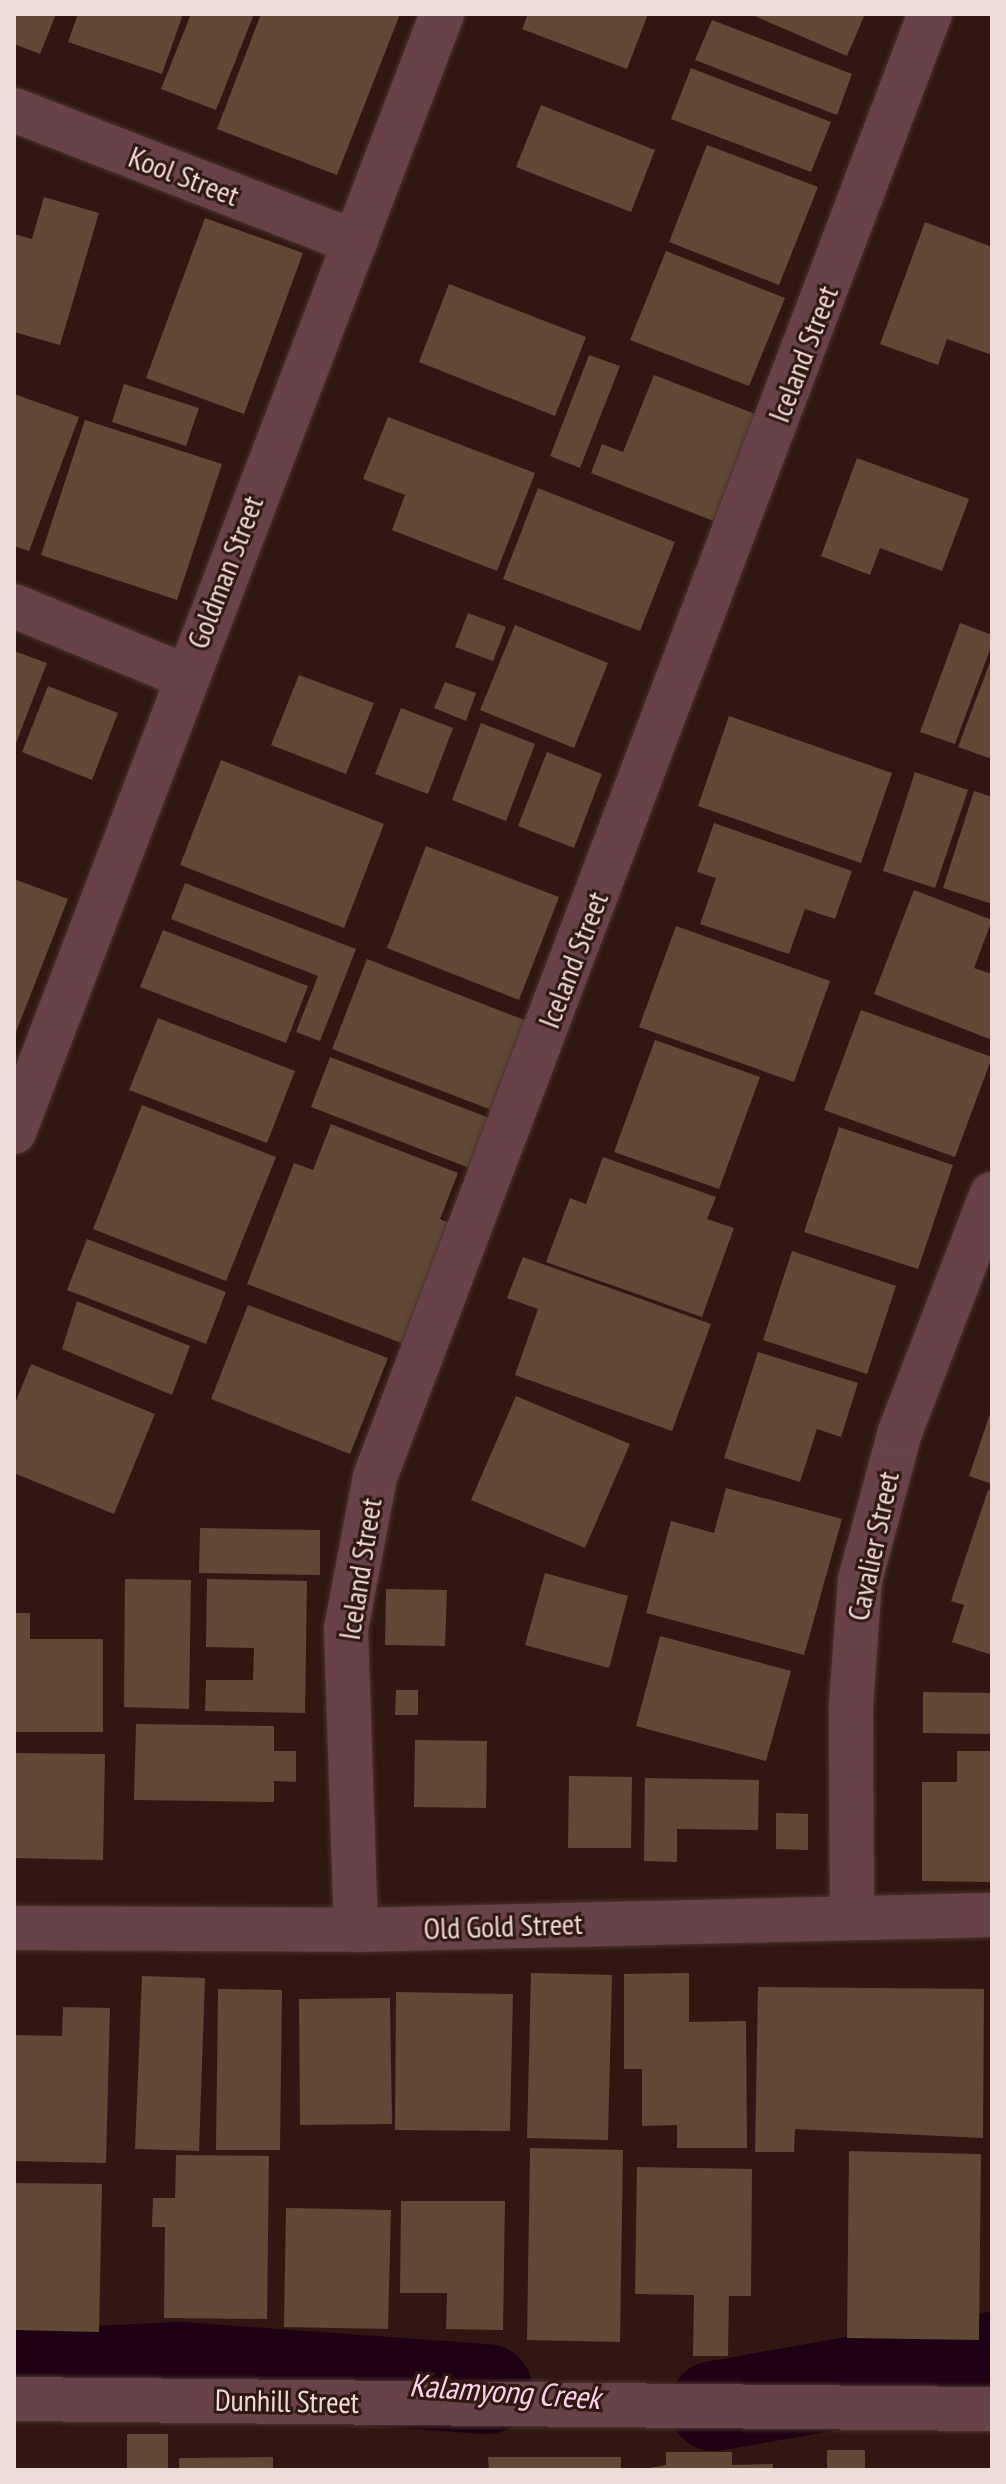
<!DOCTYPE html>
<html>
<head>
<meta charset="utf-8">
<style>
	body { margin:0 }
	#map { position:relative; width:1006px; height:2484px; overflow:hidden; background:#311711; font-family:"PT Sans Narrow",sans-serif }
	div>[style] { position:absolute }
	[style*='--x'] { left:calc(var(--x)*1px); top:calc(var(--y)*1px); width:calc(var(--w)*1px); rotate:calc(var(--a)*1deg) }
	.river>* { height:90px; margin:-45px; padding:0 45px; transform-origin:45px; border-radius:45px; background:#1d0014 }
	.building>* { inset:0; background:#614936 }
	.roads { filter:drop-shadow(0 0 2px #4c332d) drop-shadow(0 0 2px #4c332d) }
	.minor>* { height:44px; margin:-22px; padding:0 22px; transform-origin:22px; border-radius:22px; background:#694249 }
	span { translate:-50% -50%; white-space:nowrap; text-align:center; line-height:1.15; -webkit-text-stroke:6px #311711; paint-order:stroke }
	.street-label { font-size:30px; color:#efdcd8 }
	.water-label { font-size:32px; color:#fdd0eb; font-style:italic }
	.frame { position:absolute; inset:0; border:16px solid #efdcd8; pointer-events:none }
</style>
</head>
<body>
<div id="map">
	<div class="river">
		<div style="--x:14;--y:2375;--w:165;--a:-2.8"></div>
		<div style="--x:179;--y:2367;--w:309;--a:4.1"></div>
		<div style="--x:714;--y:2406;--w:282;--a:-10"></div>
	</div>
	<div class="building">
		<div style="clip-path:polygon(14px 14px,56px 14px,40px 54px,14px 44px)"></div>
		<div style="clip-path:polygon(78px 14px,183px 14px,162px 74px,68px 42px)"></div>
		<div style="clip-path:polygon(191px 14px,254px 14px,216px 110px,161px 89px)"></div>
		<div style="clip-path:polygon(261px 14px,400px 14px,337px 175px,217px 129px)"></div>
		<div style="clip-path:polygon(528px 14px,648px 14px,627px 69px,522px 29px)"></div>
		<div style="clip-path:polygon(750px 14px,865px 14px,847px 56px)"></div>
		<div style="clip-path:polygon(712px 20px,852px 74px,837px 115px,695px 60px)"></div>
		<div style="clip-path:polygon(691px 68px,831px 122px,811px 172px,671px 119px)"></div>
		<div style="clip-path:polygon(541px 105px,655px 150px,631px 212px,516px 167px)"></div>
		<div style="clip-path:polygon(707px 145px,818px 187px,779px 285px,669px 242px)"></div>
		<div style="clip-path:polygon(44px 197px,99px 213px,60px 345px,14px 332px,14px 234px,32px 239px)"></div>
		<div style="clip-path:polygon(205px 218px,303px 253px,244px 414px,146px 378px)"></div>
		<div style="clip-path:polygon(925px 222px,992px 247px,992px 355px,947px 339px,938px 365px,880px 344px)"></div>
		<div style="clip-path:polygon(666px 251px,785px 298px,749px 386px,630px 340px)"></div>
		<div style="clip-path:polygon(449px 284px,586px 337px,555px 416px,419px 362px)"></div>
		<div style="clip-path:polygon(589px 355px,620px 366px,580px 468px,550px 456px)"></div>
		<div style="clip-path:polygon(654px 375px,763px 417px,721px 524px,591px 473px,602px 444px,623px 452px)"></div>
		<div style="clip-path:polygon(124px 384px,199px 408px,186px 446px,112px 422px)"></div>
		<div style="clip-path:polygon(14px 394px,79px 417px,29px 551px,14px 546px)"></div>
		<div style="clip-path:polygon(388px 417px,535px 473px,497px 571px,392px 530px,405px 495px,363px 479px)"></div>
		<div style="clip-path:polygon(85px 420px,222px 464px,177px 600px,41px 555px)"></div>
		<div style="clip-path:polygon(857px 458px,969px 499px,942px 571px,880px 548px,870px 575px,821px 556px)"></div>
		<div style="clip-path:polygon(538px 488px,675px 542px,640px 631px,503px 579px)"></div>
		<div style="clip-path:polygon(468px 613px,506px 627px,493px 661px,455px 647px)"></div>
		<div style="clip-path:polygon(960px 623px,992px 635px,992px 644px,955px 744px,920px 732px)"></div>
		<div style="clip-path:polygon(515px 625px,608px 663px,574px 748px,480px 710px)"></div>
		<div style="clip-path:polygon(14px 651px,47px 663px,14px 748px)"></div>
		<div style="clip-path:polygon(992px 657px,992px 759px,958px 747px)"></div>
		<div style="clip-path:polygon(299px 675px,374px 703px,346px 774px,271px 745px)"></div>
		<div style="clip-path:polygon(445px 682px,476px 693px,466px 721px,434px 708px)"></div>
		<div style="clip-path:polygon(48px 686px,118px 713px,92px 780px,22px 752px)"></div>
		<div style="clip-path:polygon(401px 708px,453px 728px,428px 794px,375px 774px)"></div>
		<div style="clip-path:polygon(729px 716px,892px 773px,861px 863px,698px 806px)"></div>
		<div style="clip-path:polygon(481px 723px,535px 744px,506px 821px,452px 800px)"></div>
		<div style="clip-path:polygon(547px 752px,602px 774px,574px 848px,518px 826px)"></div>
		<div style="clip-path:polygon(221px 760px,384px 824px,344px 928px,180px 865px)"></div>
		<div style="clip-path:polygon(915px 772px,968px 790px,935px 888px,883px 871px)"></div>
		<div style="clip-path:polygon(974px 791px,992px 797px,992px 904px,943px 888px)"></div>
		<div style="clip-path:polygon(714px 823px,852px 871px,835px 919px,805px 909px,789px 954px,700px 924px,716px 878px,697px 872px)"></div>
		<div style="clip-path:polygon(426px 846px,559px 897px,519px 1000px,387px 948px)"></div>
		<div style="clip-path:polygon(14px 879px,68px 899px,14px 1037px)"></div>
		<div style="clip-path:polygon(185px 883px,356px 949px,320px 1041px,296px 1032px,318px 976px,171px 919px)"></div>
		<div style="clip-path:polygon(914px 890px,992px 920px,974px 968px,992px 974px,992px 1040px,874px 994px)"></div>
		<div style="clip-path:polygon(676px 926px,830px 981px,794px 1082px,639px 1027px)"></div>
		<div style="clip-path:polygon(163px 930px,308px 986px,286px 1043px,140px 987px)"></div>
		<div style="clip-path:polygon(367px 959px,532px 1023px,497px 1112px,332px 1049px)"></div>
		<div style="clip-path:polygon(861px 1010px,992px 1057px,955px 1157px,824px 1110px)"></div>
		<div style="clip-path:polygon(158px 1018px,295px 1071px,267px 1143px,129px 1090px)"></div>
		<div style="clip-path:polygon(655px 1040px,760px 1077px,719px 1189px,614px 1152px)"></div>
		<div style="clip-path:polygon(330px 1057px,492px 1119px,472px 1169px,311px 1107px)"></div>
		<div style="clip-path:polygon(142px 1105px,276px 1157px,226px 1281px,93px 1229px)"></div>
		<div style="clip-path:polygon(331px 1124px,458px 1173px,440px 1219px,451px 1224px,404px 1344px,247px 1284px,294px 1163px,313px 1170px)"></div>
		<div style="clip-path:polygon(839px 1127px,953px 1165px,918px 1269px,804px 1232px)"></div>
		<div style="clip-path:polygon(603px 1157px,716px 1197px,707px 1219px,734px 1228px,702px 1317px,546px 1262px,570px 1198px,586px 1204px)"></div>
		<div style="clip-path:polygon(87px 1239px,226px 1292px,206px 1344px,67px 1290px)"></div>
		<div style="clip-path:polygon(792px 1251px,896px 1286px,867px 1374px,763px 1340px)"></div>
		<div style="clip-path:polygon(523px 1257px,711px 1324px,672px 1431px,515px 1375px,538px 1309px,507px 1298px)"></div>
		<div style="clip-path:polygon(77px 1301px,190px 1346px,172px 1395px,62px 1349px)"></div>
		<div style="clip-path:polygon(248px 1305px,388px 1358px,350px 1454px,211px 1399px)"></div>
		<div style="clip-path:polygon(758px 1352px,858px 1383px,841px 1437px,817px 1429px,800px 1482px,724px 1458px)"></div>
		<div style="clip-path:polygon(31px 1364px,155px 1414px,114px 1514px,14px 1473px,14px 1406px)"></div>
		<div style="clip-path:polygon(516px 1396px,630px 1444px,585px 1548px,471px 1500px)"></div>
		<div style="clip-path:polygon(992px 1408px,992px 1484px,969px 1476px)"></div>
		<div style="clip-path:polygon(726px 1488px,842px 1519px,804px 1655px,646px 1613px,671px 1521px,714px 1533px)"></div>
		<div style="clip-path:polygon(988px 1490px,992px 1492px,992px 1655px,952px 1642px,964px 1605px,951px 1601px)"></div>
		<div style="clip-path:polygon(200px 1528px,320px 1530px,320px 1575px,199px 1573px)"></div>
		<div style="clip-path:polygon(545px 1573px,628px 1596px,609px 1668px,525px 1645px)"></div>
		<div style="clip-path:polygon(125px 1579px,191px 1580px,189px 1709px,124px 1707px)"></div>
		<div style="clip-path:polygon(207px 1579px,307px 1581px,305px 1713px,205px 1711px,206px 1680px,253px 1680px,254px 1648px,206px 1647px)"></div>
		<div style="clip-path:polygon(386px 1589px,447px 1590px,445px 1646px,385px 1645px)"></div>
		<div style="clip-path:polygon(14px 1613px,30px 1613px,30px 1639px,103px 1639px,103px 1732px,14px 1732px)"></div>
		<div style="clip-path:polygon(660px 1636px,791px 1671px,766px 1761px,636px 1726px)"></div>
		<div style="clip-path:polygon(396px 1690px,418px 1690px,418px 1715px,395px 1715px)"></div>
		<div style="clip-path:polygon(923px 1692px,992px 1693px,992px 1734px,923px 1733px)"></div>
		<div style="clip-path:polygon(136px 1724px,274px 1726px,274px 1751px,296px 1751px,296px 1782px,274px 1781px,274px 1802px,134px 1800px)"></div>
		<div style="clip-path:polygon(415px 1740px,487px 1741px,486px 1808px,414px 1807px)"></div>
		<div style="clip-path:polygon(957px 1751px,992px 1751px,992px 1882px,922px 1881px,922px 1782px,957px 1782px)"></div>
		<div style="clip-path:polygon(14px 1753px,105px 1754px,103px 1860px,14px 1858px)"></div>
		<div style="clip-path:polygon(569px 1776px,632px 1777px,631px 1848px,568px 1848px)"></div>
		<div style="clip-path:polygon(645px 1778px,759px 1780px,758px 1830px,677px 1829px,677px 1862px,644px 1861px)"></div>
		<div style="clip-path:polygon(776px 1813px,808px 1814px,808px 1850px,776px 1849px)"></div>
		<div style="clip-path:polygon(531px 1973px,612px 1975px,608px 2140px,527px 2138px)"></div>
		<div style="clip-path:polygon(689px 1973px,689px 2022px,746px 2021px,747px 2148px,677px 2148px,677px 2125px,642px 2126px,642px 2069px,624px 2069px,624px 1974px)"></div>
		<div style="clip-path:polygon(142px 1976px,205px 1978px,199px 2151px,135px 2149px)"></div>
		<div style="clip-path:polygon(758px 1987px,984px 1989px,983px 2138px,795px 2129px,794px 2152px,755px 2152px)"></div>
		<div style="clip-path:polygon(218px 1989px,282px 1990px,280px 2150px,216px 2150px)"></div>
		<div style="clip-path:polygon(396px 1992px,513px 1994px,510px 2131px,395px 2130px)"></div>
		<div style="clip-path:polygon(390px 1998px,392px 2124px,300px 2125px,299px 1999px)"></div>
		<div style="clip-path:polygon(63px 2007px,110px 2008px,106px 2163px,14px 2161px,14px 2035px,62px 2036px)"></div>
		<div style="clip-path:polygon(530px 2148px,623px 2150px,620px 2342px,527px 2340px)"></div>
		<div style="clip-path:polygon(849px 2151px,981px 2154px,979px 2340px,847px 2338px)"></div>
		<div style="clip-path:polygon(176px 2155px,269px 2156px,267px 2319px,164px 2318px,165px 2227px,152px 2227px,153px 2198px,175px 2198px)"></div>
		<div style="clip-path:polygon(637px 2167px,752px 2169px,751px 2296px,729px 2296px,728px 2356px,693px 2356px,694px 2295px,635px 2294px)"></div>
		<div style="clip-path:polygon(14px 2183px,102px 2184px,99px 2332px,14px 2330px)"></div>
		<div style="clip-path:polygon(401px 2201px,505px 2201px,503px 2330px,446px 2329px,447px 2293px,400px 2293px)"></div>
		<div style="clip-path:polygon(286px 2208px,391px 2210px,388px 2329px,284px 2327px)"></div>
		<div style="clip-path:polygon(127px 2434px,168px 2434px,168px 2470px,127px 2470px)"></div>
		<div style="clip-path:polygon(827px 2450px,865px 2450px,865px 2470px,827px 2470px)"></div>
		<div style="clip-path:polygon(666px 2452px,732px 2452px,732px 2465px,773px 2464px,773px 2470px,639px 2470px,666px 2465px)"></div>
		<div style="clip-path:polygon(273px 2457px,273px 2470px,179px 2470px,179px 2458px)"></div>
		<div style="clip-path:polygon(488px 2457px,621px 2457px,621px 2470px,489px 2470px)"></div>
	</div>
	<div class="roads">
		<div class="minor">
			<div style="--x:14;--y:110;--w:366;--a:21.2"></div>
			<div style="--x:14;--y:606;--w:185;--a:22.3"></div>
			<div style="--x:14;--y:1132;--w:1197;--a:-69.05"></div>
			<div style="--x:852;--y:1915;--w:210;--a:-90.3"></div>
			<div style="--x:851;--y:1705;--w:125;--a:-85.9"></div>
			<div style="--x:860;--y:1580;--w:153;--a:-74.9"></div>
			<div style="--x:900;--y:1432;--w:255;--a:-68.9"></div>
			<div style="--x:14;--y:1928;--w:342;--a:0.3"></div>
			<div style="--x:356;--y:1930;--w:636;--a:-1.35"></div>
			<div style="--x:356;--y:1930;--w:301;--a:-91.9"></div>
			<div style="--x:346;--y:1629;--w:155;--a:-79.2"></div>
			<div style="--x:375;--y:1477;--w:1565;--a:-69.23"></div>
			<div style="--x:14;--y:2399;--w:978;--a:0.59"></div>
		</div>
	</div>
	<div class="street-label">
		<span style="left:184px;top:176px;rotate:21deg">Kool Street</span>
		<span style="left:803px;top:354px;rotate:-69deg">Iceland Street</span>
		<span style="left:225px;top:572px;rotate:-69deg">Goldman Street</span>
		<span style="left:573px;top:960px;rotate:-69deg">Iceland Street</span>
		<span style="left:873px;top:1546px;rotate:-78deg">Cavalier Street</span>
		<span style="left:360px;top:1569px;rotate:-81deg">Iceland Street</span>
		<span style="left:503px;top:1926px;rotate:-2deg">Old Gold Street</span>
		<span style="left:287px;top:2401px;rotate:1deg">Dunhill Street</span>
	</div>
	<div class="water-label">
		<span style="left:505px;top:2391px;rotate:4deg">Kalamyong Creek</span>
	</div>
	<div class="frame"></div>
</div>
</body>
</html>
